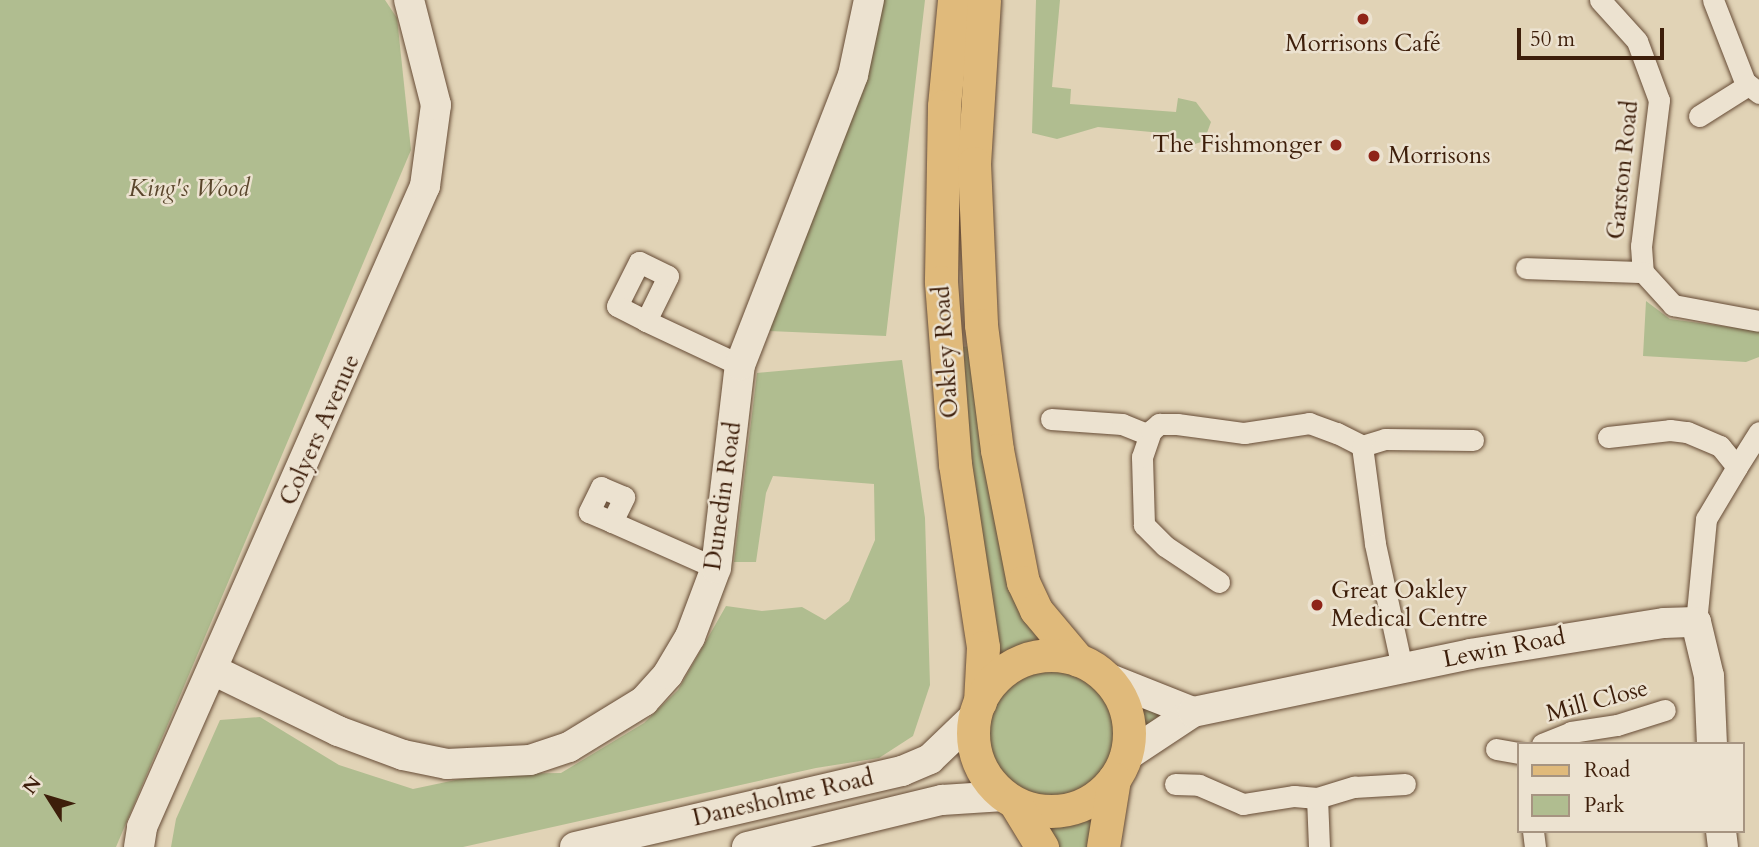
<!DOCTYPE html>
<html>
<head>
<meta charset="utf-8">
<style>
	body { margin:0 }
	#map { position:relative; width:1759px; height:847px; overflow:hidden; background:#e1d3b6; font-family:Cardo,serif }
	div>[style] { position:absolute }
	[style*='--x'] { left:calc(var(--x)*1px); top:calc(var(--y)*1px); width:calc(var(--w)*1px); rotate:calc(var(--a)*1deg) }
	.green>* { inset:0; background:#b0bd90 }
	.round { border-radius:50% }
	.roads { filter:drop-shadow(0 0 2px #664b35) drop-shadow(0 0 2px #664b35) }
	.street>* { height:21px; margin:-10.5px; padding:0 10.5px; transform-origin:10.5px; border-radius:10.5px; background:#ece2d0 }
	.secondary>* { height:30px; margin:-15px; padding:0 15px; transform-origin:15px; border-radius:15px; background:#ece2d0 }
	.primary>* { height:33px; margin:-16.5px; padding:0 16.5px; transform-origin:16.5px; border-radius:16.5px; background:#e0ba7b }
	.primary>.ring { margin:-16.5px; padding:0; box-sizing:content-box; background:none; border:33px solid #e0ba7b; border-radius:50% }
	.dots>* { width:19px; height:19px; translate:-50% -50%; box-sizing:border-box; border:4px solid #ece2d0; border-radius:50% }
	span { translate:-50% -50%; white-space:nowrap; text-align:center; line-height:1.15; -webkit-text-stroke:5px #ece2d0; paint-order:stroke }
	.poi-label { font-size:24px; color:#3d1e0a }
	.right { translate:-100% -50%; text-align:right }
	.left { translate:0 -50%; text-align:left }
	.street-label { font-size:24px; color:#3d1e0a }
	.park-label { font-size:24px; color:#5a462c; font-style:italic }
	.legend { position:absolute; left:1517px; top:742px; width:228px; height:91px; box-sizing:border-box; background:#ece2d0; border:2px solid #a69481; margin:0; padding:9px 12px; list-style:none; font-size:21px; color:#3d1e0a }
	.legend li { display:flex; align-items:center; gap:14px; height:35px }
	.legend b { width:35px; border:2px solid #a69481 }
	.north { position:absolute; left:14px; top:763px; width:70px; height:70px; -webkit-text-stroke:5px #ece2d0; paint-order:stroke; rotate:307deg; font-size:19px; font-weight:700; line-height:28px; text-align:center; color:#3d1e0a }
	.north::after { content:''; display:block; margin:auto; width:24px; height:32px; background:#3d1e0a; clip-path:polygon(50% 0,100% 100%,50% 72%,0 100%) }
	.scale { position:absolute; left:1517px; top:28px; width:147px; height:32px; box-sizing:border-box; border:4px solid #3d1e0a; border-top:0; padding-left:9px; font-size:21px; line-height:24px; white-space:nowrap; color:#3d1e0a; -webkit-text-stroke:5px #ece2d0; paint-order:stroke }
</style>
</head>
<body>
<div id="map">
	<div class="green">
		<div style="clip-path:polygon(0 0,385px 0,397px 18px,411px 150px,116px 847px,0 847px)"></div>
		<div style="clip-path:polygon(873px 0,925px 0,886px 336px,769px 331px,819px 188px)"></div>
		<div style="clip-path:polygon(1036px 0,1060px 0,1052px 87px,1071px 89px,1070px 104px,1176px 112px,1178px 98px,1196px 102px,1211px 122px,1204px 141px,1192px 145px,1162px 133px,1098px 127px,1057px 139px,1032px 133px)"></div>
		<div style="clip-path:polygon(1646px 301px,1670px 319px,1759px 331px,1759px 357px,1746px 362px,1643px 356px)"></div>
		<div style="clip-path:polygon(972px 346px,1050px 643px,1012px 649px,996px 663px,953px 348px)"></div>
		<div style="clip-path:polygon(902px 360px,925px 518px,930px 685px,913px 736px,879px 758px,816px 768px,463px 847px,171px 847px,176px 819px,220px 720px,260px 717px,339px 765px,413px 789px,484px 774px,561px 773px,644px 723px,678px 690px,726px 606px,762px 611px,802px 607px,825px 620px,849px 601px,875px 540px,874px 484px,773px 476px,766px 493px,756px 562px,734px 562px,757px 373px)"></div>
		<div class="round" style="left:984px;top:665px;width:134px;height:134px"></div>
		<div style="clip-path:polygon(1132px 699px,1162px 713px,1138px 732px,1136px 715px)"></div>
		<div style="clip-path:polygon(1094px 809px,1091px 847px,1054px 847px,1042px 824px)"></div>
	</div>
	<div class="roads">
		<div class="street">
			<div style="--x:1600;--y:0;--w:55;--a:47.9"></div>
			<div style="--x:1637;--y:41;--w:63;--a:69.6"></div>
			<div style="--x:1659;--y:100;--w:147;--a:97"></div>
			<div style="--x:1641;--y:246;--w:26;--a:86"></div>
			<div style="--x:1643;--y:272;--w:45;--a:47.7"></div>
			<div style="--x:1673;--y:305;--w:87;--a:10.5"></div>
			<div style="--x:1713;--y:0;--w:88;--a:68.7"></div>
			<div style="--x:1745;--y:82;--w:18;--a:38"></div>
			<div style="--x:1699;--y:116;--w:58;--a:-32.3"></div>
			<div style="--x:1526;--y:268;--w:117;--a:2"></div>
			<div style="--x:646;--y:321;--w:50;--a:-63.9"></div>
			<div style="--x:668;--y:276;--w:32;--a:-154"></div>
			<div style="--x:639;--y:262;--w:49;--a:116.6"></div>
			<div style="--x:617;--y:306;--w:33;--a:27"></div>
			<div style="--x:646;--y:321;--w:104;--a:25.1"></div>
			<div style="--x:1051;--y:419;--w:71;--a:4"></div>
			<div style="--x:1122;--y:424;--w:29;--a:22"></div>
			<div style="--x:1608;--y:437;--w:62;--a:-6.4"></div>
			<div style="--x:1670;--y:430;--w:17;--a:7"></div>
			<div style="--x:1687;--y:432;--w:36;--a:23"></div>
			<div style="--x:1720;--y:446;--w:27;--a:51"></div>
			<div style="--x:1737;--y:467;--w:61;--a:120.8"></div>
			<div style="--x:1706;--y:519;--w:103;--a:95.5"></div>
			<div style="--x:1362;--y:446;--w:24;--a:-17"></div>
			<div style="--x:1385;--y:439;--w:88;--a:0.7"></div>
			<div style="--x:1737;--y:467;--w:41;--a:-57.8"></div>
			<div style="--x:612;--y:522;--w:28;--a:-64"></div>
			<div style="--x:624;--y:497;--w:25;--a:-157"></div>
			<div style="--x:601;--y:487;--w:28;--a:116"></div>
			<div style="--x:589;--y:512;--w:25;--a:23"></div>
			<div style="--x:612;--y:522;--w:114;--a:23.9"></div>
			<div style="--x:1219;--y:582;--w:65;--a:-146.3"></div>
			<div style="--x:1165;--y:546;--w:30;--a:-135"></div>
			<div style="--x:1144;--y:525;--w:68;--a:-91.7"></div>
			<div style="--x:1142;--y:457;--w:28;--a:-71"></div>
			<div style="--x:1151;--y:431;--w:11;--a:-41"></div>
			<div style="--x:1159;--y:424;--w:18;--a:0"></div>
			<div style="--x:1177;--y:424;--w:68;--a:7.7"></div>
			<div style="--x:1244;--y:433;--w:66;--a:-8.7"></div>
			<div style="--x:1309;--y:423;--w:30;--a:20"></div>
			<div style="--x:1337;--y:433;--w:28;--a:27"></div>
			<div style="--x:1362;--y:446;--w:99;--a:82.4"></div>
			<div style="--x:1375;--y:544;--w:127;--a:77.7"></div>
			<div style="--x:1542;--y:744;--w:31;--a:-22"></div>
			<div style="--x:1571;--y:732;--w:47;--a:-8.7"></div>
			<div style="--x:1617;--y:725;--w:50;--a:-17.4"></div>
			<div style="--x:1496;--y:749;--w:23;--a:10"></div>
			<div style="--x:1175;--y:784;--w:24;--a:2"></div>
			<div style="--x:1199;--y:785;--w:48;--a:23.4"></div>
			<div style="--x:1243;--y:804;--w:52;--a:-8.9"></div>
			<div style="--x:1294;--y:796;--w:23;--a:5"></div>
			<div style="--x:1533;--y:831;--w:16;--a:83"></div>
			<div style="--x:1319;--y:847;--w:49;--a:-92.3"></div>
			<div style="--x:1317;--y:798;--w:39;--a:-17"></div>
			<div style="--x:1354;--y:787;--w:51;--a:-3.4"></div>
		</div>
		<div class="secondary">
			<div style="--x:215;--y:671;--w:137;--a:26"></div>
			<div style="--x:338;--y:731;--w:69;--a:20.3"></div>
			<div style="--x:403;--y:755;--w:45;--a:11.6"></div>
			<div style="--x:447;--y:764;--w:83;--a:-2.8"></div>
			<div style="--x:530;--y:760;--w:41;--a:-18.4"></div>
			<div style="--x:569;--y:747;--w:88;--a:-31.5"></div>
			<div style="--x:644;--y:701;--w:36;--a:-48"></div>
			<div style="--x:668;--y:674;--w:43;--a:-59.3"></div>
			<div style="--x:690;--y:637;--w:74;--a:-69.4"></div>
			<div style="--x:716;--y:568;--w:204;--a:-83.3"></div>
			<div style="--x:740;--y:365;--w:311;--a:-68.7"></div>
			<div style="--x:853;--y:75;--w:77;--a:-78"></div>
			<div style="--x:1107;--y:678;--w:92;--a:21.6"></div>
			<div style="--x:1125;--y:757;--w:82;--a:-33.5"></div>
			<div style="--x:1193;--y:712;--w:283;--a:-11.8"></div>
			<div style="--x:1470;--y:654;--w:196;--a:-9.1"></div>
			<div style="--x:1664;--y:623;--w:32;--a:-2"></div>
			<div style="--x:1696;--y:622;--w:56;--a:76.5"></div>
			<div style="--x:1709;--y:676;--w:68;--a:87.5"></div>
			<div style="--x:1721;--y:831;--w:16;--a:83"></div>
			<div style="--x:139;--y:847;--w:20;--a:-81"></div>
			<div style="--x:142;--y:827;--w:701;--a:-66.18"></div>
			<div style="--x:425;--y:186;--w:82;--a:-82.3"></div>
			<div style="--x:436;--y:105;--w:108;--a:-104.4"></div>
			<div style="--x:575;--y:847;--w:336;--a:-13.1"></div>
			<div style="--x:902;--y:771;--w:30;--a:-23"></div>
			<div style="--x:930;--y:759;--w:62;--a:-43.7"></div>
			<div style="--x:747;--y:847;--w:201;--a:-13.6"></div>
			<div style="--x:942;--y:800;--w:62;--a:-3.7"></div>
		</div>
		<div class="primary">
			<div style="--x:954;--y:0;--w:106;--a:95.4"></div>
			<div style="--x:944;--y:106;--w:176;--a:91"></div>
			<div style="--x:941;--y:282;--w:183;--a:85.6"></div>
			<div style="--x:955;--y:464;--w:185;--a:81.3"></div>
			<div style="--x:983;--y:647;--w:55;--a:93.1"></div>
			<div style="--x:984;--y:0;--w:163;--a:93.5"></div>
			<div style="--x:974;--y:163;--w:162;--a:87.5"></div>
			<div style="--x:981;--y:325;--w:126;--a:82.7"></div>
			<div style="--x:997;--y:450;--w:135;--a:78.9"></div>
			<div style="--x:1023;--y:582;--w:31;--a:65"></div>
			<div style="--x:1036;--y:610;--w:65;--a:50"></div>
			<div class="ring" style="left:973px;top:655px;width:123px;height:123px"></div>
			<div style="--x:1015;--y:803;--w:52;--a:58.5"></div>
			<div style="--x:1103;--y:847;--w:69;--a:-80.8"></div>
		</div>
	</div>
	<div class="dots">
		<div style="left:1363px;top:19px;background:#8f2418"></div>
		<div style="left:1336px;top:145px;background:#8f2418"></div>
		<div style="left:1374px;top:156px;background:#8f2418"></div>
		<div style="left:1317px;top:605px;background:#8f2418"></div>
	</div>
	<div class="poi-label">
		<span style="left:1363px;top:44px">Morrisons Café</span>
		<span class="right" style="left:1322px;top:145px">The Fishmonger</span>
		<span class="left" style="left:1388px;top:156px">Morrisons</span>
		<span class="left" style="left:1331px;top:605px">Great Oakley<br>Medical Centre</span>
	</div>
	<div class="street-label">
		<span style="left:1623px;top:170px;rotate:-84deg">Garston Road</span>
		<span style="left:946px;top:352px;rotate:-94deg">Oakley Road</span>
		<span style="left:320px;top:430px;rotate:-66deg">Colyers Avenue</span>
		<span style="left:723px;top:496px;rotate:-82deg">Dunedin Road</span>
		<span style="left:1504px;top:648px;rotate:-11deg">Lewin Road</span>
		<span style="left:1597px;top:701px;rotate:-15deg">Mill Close</span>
		<span style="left:783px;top:798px;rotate:-13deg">Danesholme Road</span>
	</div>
	<div class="park-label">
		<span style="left:189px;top:189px">King's Wood</span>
	</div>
	<ul class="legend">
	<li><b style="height:9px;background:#e0ba7b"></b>Road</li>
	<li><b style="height:19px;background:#b0bd90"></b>Park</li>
	</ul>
	<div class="north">N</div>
	<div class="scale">50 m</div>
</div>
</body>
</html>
